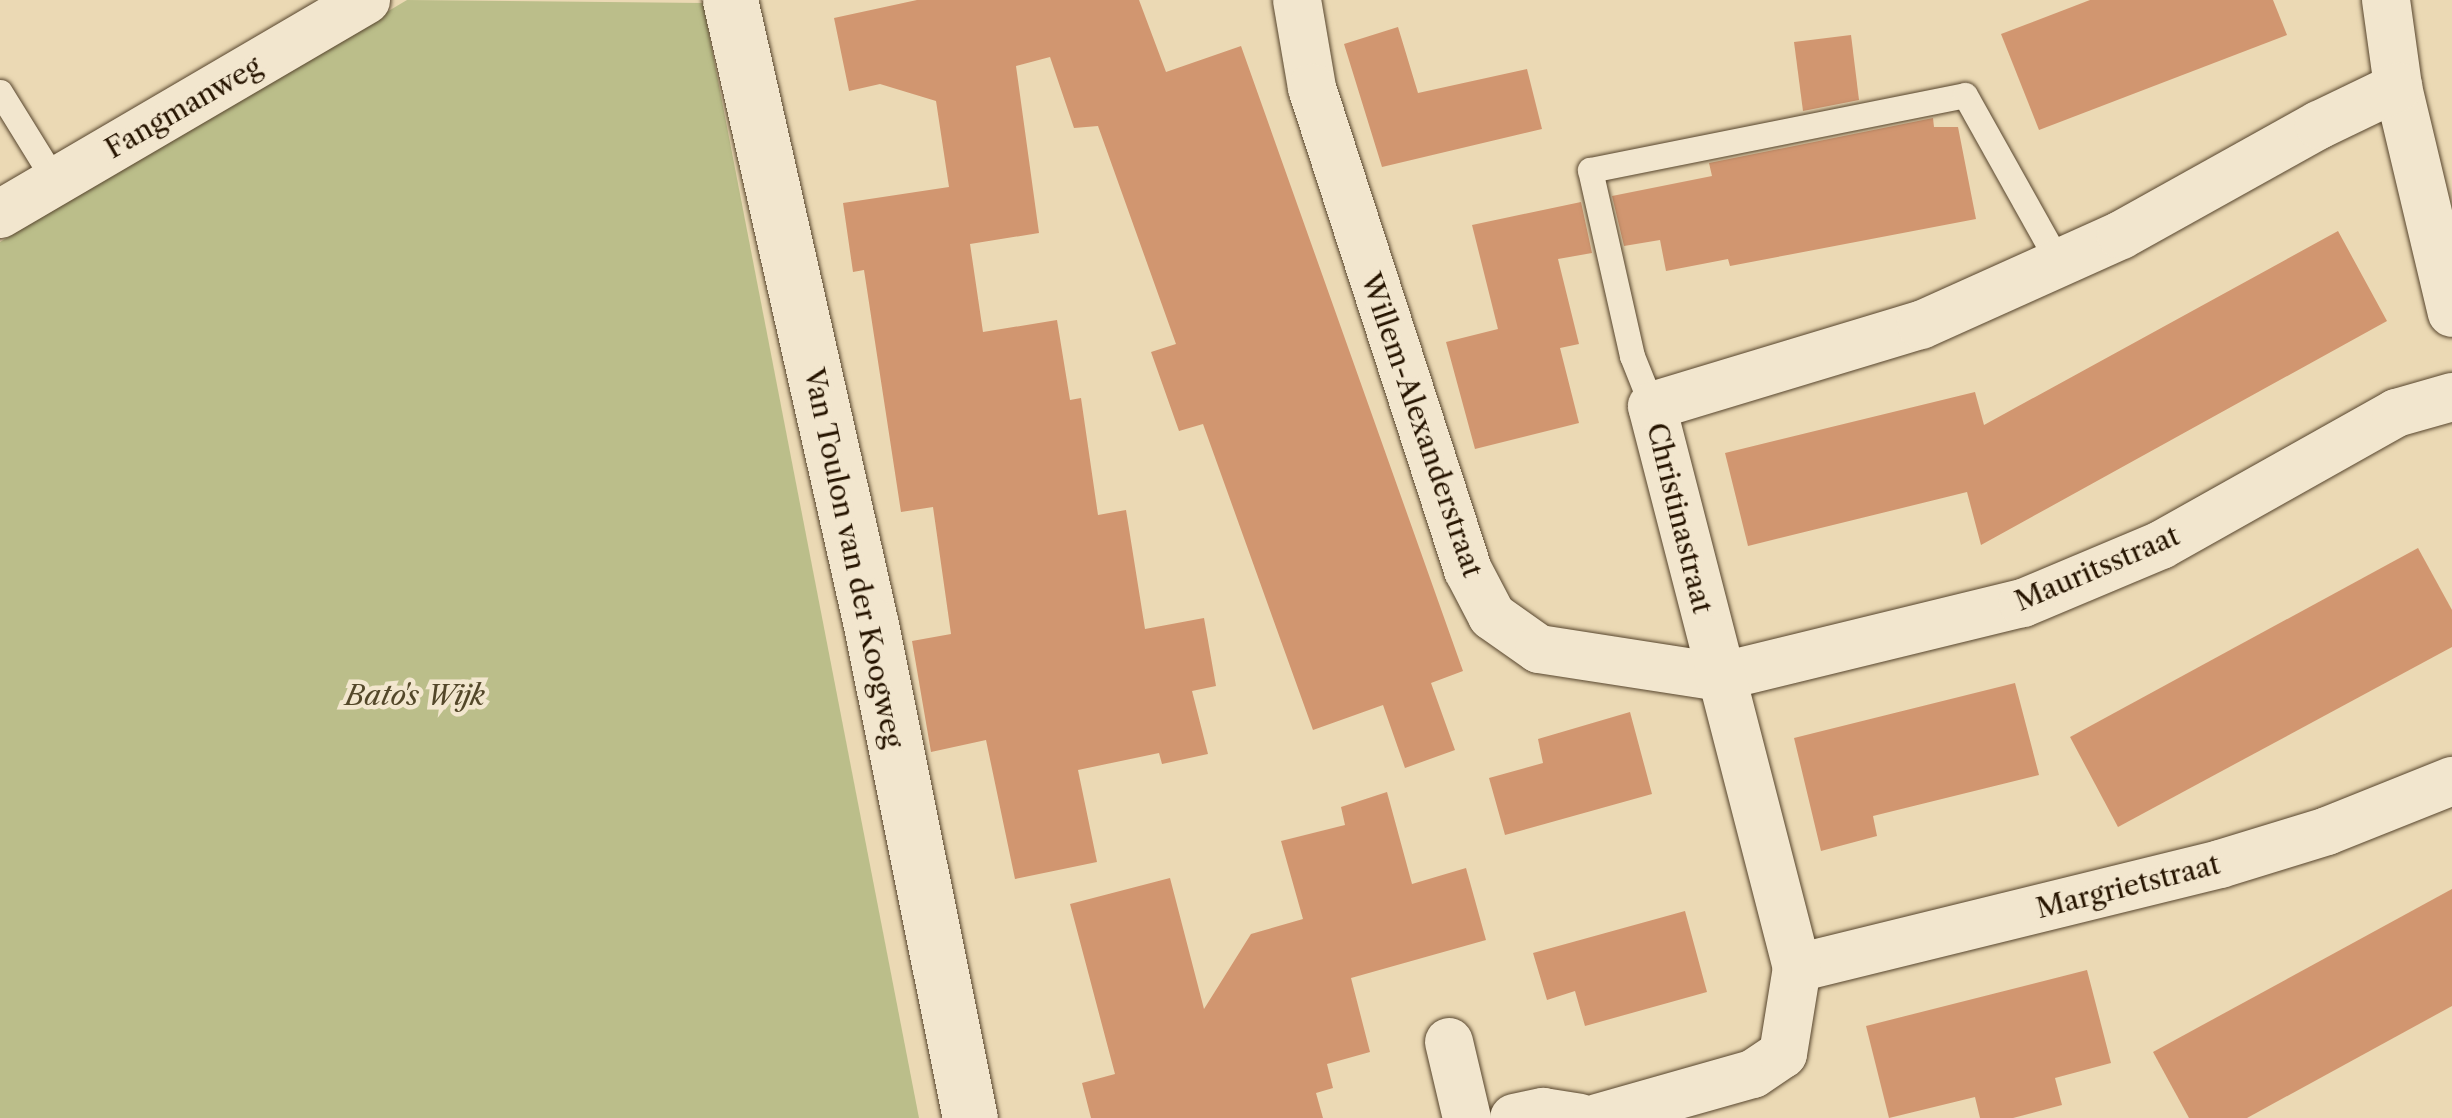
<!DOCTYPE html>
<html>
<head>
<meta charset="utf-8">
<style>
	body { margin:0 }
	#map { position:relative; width:2452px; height:1118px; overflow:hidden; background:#ebd9b4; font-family:"Libre Caslon Text",serif }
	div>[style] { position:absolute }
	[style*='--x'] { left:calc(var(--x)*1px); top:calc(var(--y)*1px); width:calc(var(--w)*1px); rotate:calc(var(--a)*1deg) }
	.green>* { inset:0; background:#bbbe8a }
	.building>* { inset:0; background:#d19670 }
	.roads { filter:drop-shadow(0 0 2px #57452d) drop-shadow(0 0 2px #57452d) }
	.service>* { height:25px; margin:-12.5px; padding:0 12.5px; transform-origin:12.5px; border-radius:12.5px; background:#f2e6ce }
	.minor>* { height:48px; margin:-24px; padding:0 24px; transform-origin:24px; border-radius:24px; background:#f2e6ce }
	.tertiary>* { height:55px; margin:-27.5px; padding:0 27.5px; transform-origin:27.5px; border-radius:27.5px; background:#f2e6ce }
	span { translate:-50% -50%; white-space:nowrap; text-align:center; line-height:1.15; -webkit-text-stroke:9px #f2e6ce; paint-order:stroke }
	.street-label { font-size:28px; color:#261400 }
	.park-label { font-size:28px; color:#534729; font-style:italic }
</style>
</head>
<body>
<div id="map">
	<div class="green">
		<div style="clip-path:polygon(407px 0,703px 3px,919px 1118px,0 1118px,0 242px)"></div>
	</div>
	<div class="building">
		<div style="clip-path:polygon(917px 0,1139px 0,1166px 72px,1241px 46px,1463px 671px,1431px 683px,1455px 750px,1405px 768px,1383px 705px,1313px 730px,1203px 424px,1179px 431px,1151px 352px,1176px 344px,1098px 126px,1074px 128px,1050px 57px,1016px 66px,1039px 233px,970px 244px,983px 332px,1057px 320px,1070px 400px,1081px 398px,1098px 515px,1126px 510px,1145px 629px,1204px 618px,1216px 686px,1192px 691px,1208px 754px,1162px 764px,1159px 753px,1078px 770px,1097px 862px,1015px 879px,986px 740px,931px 752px,912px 641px,951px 634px,933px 507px,901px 512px,864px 270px,853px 272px,843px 203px,949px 187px,936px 101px,880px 84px,849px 91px,834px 18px)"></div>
		<div style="clip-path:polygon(2090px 0,2273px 0,2287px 35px,2039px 130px,2001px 34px)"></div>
		<div style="clip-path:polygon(1398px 27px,1418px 93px,1527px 69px,1542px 129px,1382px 167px,1344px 44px)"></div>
		<div style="clip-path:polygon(1851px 35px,1859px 100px,1803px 111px,1794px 42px)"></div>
		<div style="clip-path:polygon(1933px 118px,1934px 127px,1958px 127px,1976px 219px,1730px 266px,1728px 259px,1666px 271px,1660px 240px,1624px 246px,1612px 196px,1712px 176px,1709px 163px)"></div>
		<div style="clip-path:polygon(1581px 202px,1592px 253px,1558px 259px,1579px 344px,1560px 348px,1579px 423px,1475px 449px,1446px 342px,1498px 329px,1472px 225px)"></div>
		<div style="clip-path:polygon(2338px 231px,2387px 321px,1981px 545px,1967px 492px,1748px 546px,1725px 453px,1975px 392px,1984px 425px)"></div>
		<div style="clip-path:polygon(2418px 548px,2452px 610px,2452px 647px,2118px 827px,2070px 737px)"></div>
		<div style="clip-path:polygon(2015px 683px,2039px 775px,1873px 816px,1877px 836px,1821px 851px,1794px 738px)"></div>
		<div style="clip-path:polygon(1630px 712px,1652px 794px,1505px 835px,1489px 778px,1543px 763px,1538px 739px)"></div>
		<div style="clip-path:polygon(1387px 792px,1412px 884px,1466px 868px,1486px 940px,1351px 978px,1370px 1052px,1327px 1064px,1333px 1088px,1316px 1093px,1323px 1118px,1091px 1118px,1082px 1083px,1115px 1074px,1070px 904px,1170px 878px,1204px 1009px,1251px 934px,1303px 919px,1281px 841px,1345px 825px,1341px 807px)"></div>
		<div style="clip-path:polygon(2452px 889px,2452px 1006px,2247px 1118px,2189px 1118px,2153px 1052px)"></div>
		<div style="clip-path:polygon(1685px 911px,1707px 992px,1585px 1026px,1575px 991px,1547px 1000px,1533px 953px)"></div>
		<div style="clip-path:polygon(2087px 970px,2111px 1063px,2055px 1078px,2062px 1105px,2013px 1118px,1980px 1118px,1975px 1097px,1889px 1118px,1866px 1026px)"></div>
	</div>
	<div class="roads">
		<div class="service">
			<div style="--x:0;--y:92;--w:105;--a:58.3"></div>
			<div style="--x:1652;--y:406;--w:54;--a:-111.8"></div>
			<div style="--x:1632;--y:356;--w:191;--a:-102.7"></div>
			<div style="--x:1590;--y:170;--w:382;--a:-11.3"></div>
			<div style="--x:1965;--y:95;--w:193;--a:60.8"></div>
		</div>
		<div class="minor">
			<div style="--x:1297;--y:0;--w:89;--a:80.3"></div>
			<div style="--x:1312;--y:88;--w:507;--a:72.07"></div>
			<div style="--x:1468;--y:570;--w:52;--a:62.4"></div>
			<div style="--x:1492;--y:616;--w:57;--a:35.1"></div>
			<div style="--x:1539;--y:649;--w:182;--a:8.8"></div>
			<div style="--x:1719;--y:677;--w:313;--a:-13.7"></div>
			<div style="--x:2023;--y:603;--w:150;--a:-22.8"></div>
			<div style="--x:2161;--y:545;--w:270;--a:-29.3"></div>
			<div style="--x:2396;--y:413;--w:58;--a:-15.9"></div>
			<div style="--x:2386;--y:0;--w:88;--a:82.1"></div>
			<div style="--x:2398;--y:87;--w:232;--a:76.6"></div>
			<div style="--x:0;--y:214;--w:424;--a:-30.3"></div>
			<div style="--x:1797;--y:968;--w:436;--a:-13.8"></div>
			<div style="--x:2220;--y:864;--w:112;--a:-17.1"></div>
			<div style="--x:2327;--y:831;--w:135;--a:-21.8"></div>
			<div style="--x:1449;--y:1042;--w:78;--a:76.7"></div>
			<div style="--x:1514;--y:1118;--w:30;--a:-12"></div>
			<div style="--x:1543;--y:1112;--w:37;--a:9"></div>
			<div style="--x:1597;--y:1118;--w:162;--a:-15.8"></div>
			<div style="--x:1753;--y:1074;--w:36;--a:-34"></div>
			<div style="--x:1783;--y:1054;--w:87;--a:-80.8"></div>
			<div style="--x:1797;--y:968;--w:580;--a:-104.47"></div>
			<div style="--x:1652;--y:406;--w:281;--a:-16.8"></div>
			<div style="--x:1921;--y:325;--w:219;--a:-24.2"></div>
			<div style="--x:2121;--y:235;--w:227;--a:-29.1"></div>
			<div style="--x:2319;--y:125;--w:88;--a:-25.7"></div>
		</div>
		<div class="tertiary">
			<div style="--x:730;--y:0;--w:641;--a:77.29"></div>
			<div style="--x:871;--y:625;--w:503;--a:78.65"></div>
		</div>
	</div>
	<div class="street-label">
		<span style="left:183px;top:107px;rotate:-30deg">Fangmanweg</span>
		<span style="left:1422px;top:425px;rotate:71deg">Willem-Alexanderstraat</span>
		<span style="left:1680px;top:518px;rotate:76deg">Christinastraat</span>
		<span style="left:854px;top:558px;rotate:78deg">Van Toulon van der Koogweg</span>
		<span style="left:2097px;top:568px;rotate:-23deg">Mauritsstraat</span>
		<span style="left:2128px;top:886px;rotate:-14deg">Margrietstraat</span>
	</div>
	<div class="park-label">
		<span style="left:415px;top:695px">Bato's Wijk</span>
	</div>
</div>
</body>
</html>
